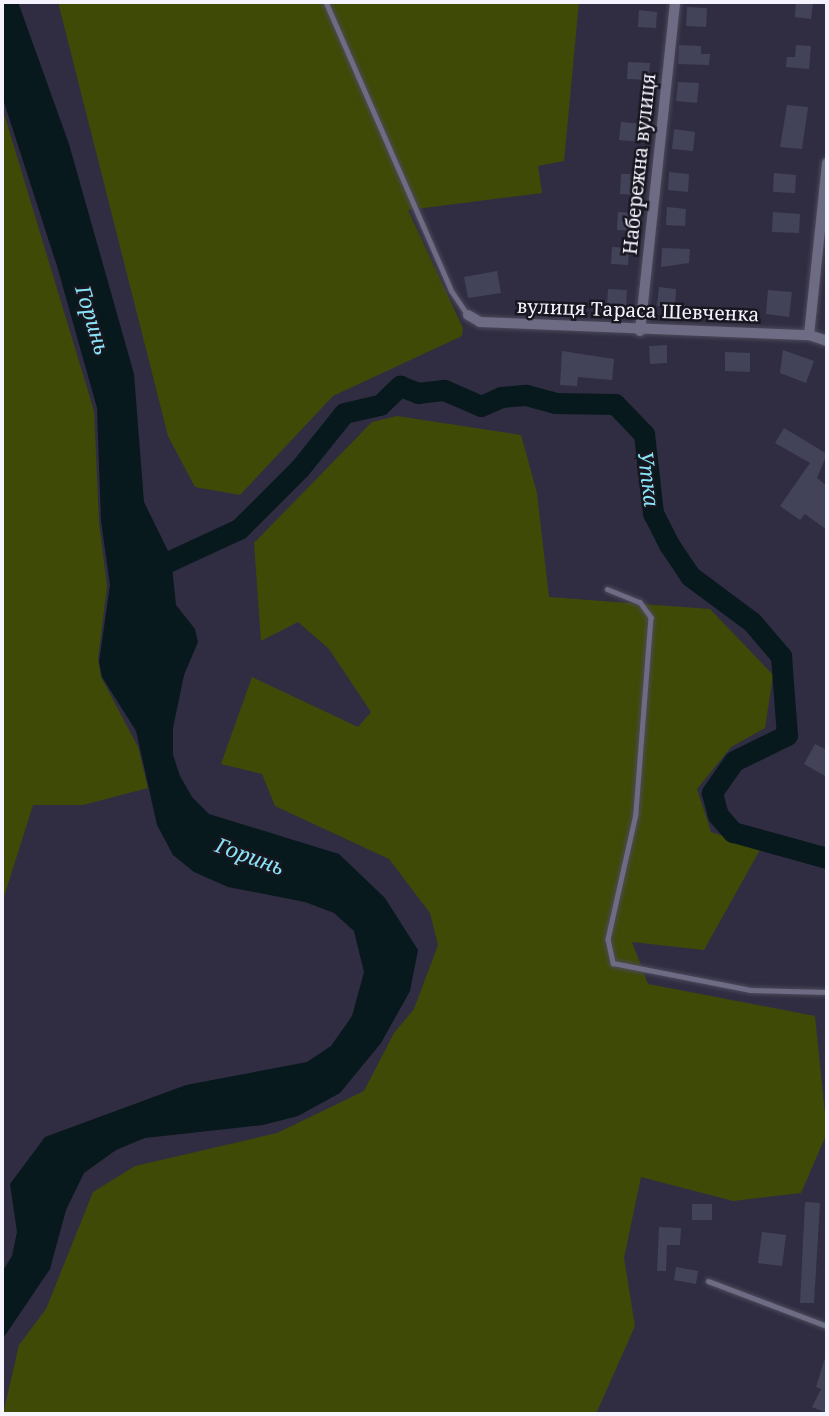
<!DOCTYPE html>
<html>
<head>
<meta charset="utf-8">
<style>
	body { margin:0 }
	#map { position:relative; width:829px; height:1416px; overflow:hidden; background:#302d42; font-family:"Noto Serif",serif }
	div>[style] { position:absolute }
	[style*='--x'] { left:calc(var(--x)*1px); top:calc(var(--y)*1px); width:calc(var(--w)*1px); rotate:calc(var(--a)*1deg) }
	.green>* { inset:0; background:#3f4a07 }
	.water>* { inset:0; background:#07191c }
	.river>* { height:21px; margin:-10.5px; padding:0 10.5px; transform-origin:10.5px; border-radius:10.5px; background:#07191c }
	.building>* { inset:0; background:#424359 }
	.roads { filter:drop-shadow(0 0 2px #4d4a5b) drop-shadow(0 0 2px #4d4a5b) }
	.lane>* { height:4.5px; margin:-2.25px; padding:0 2.25px; transform-origin:2.25px; border-radius:2.25px; background:#6e6c84 }
	.street>* { height:10px; margin:-5px; padding:0 5px; transform-origin:5px; border-radius:5px; background:#6e6c84 }
	span { translate:-50% -50%; white-space:nowrap; text-align:center; line-height:1.15; -webkit-text-stroke:5px #181720; paint-order:stroke }
	.street-label { font-size:19px; color:#f4f3fe }
	.water-label { font-size:21px; color:#88e4f6; font-style:italic }
	.frame { position:absolute; inset:0; border:4px solid #f4f3fe; pointer-events:none }
</style>
</head>
<body>
<div id="map">
	<div class="green">
		<div style="clip-path:polygon(58px 2px,579px 2px,564px 161px,538px 166px,542px 193px,408px 210px,463px 328px,462px 336px,333px 396px,240px 495px,195px 487px,168px 436px)"></div>
		<div style="clip-path:polygon(2px 107px,94px 411px,99px 523px,107px 586px,98px 659px,101px 677px,138px 747px,148px 788px,83px 805px,33px 805px,2px 903px)"></div>
		<div style="clip-path:polygon(397px 416px,521px 435px,537px 493px,549px 597px,710px 609px,773px 675px,765px 728px,731px 747px,697px 789px,711px 832px,761px 848px,704px 950px,632px 942px,648px 984px,815px 1016px,827px 1133px,801px 1193px,733px 1201px,641px 1177px,624px 1258px,635px 1326px,596px 1414px,3px 1414px,19px 1345px,46px 1309px,93px 1192px,135px 1166px,277px 1133px,364px 1091px,394px 1033px,414px 1009px,438px 945px,430px 913px,389px 859px,275px 806px,262px 774px,221px 764px,252px 677px,358px 727px,371px 712px,329px 649px,298px 622px,261px 641px,254px 543px,372px 422px)"></div>
	</div>
	<div class="water">
		<div style="clip-path:polygon(2px 2px,18px 2px,69px 144px,134px 374px,144px 502px,171px 557px,176px 605px,195px 629px,198px 642px,184px 675px,173px 728px,173px 755px,180px 776px,192px 797px,209px 814px,339px 854px,385px 898px,418px 950px,410px 991px,381px 1043px,340px 1093px,298px 1116px,263px 1125px,145px 1138px,116px 1150px,84px 1173px,66px 1210px,50px 1269px,2px 1340px,2px 1272px,12px 1256px,17px 1232px,10px 1184px,45px 1137px,186px 1085px,307px 1062px,331px 1046px,352px 1016px,364px 972px,354px 931px,334px 913px,305px 902px,228px 887px,194px 872px,173px 855px,157px 825px,136px 731px,102px 677px,99px 662px,110px 585px,101px 521px,97px 408px,57px 266px,2px 96px)"></div>
	</div>
	<div class="river">
		<div style="--x:148;--y:571;--w:100;--a:-24.8"></div>
		<div style="--x:239;--y:529;--w:86;--a:-45"></div>
		<div style="--x:300;--y:468;--w:70;--a:-51.3"></div>
		<div style="--x:344;--y:413;--w:37;--a:-13"></div>
		<div style="--x:380;--y:405;--w:28;--a:-44"></div>
		<div style="--x:400;--y:386;--w:19;--a:21"></div>
		<div style="--x:418;--y:393;--w:26;--a:-7"></div>
		<div style="--x:444;--y:390;--w:40;--a:23.4"></div>
		<div style="--x:481;--y:406;--w:22;--a:-24"></div>
		<div style="--x:501;--y:397;--w:25;--a:-5"></div>
		<div style="--x:526;--y:395;--w:30;--a:15"></div>
		<div style="--x:555;--y:403;--w:60;--a:1"></div>
		<div style="--x:615;--y:404;--w:42;--a:46"></div>
		<div style="--x:644;--y:434;--w:80;--a:83.5"></div>
		<div style="--x:653;--y:513;--w:37;--a:63"></div>
		<div style="--x:670;--y:546;--w:36;--a:56"></div>
		<div style="--x:690;--y:576;--w:77;--a:36.6"></div>
		<div style="--x:752;--y:622;--w:45;--a:49.5"></div>
		<div style="--x:781;--y:656;--w:79;--a:85.7"></div>
		<div style="--x:787;--y:735;--w:59;--a:153.9"></div>
		<div style="--x:734;--y:761;--w:39;--a:125"></div>
		<div style="--x:712;--y:793;--w:23;--a:75"></div>
		<div style="--x:718;--y:815;--w:23;--a:49"></div>
		<div style="--x:733;--y:832;--w:98;--a:15.5"></div>
	</div>
	<div class="building">
		<div style="clip-path:polygon(796px 2px,813px 3px,811px 19px,795px 17px)"></div>
		<div style="clip-path:polygon(687px 7px,707px 8px,706px 27px,686px 26px)"></div>
		<div style="clip-path:polygon(639px 10px,657px 12px,656px 28px,638px 27px)"></div>
		<div style="clip-path:polygon(679px 45px,701px 46px,701px 54px,710px 54px,709px 65px,678px 64px)"></div>
		<div style="clip-path:polygon(796px 45px,811px 46px,809px 69px,786px 67px,787px 57px,795px 57px)"></div>
		<div style="clip-path:polygon(628px 62px,650px 63px,649px 80px,627px 79px)"></div>
		<div style="clip-path:polygon(678px 82px,699px 83px,697px 103px,676px 101px)"></div>
		<div style="clip-path:polygon(787px 105px,808px 107px,802px 149px,780px 147px)"></div>
		<div style="clip-path:polygon(621px 122px,644px 124px,642px 142px,619px 140px)"></div>
		<div style="clip-path:polygon(674px 129px,695px 132px,693px 151px,672px 149px)"></div>
		<div style="clip-path:polygon(669px 172px,689px 174px,688px 192px,668px 190px)"></div>
		<div style="clip-path:polygon(774px 173px,796px 175px,795px 193px,773px 192px)"></div>
		<div style="clip-path:polygon(621px 174px,639px 174px,638px 195px,620px 194px)"></div>
		<div style="clip-path:polygon(667px 207px,686px 209px,685px 226px,666px 225px)"></div>
		<div style="clip-path:polygon(618px 212px,636px 213px,635px 231px,617px 230px)"></div>
		<div style="clip-path:polygon(773px 212px,800px 214px,799px 233px,772px 232px)"></div>
		<div style="clip-path:polygon(612px 247px,629px 248px,628px 265px,611px 264px)"></div>
		<div style="clip-path:polygon(662px 248px,690px 249px,689px 263px,661px 267px)"></div>
		<div style="clip-path:polygon(497px 271px,501px 293px,468px 298px,464px 277px)"></div>
		<div style="clip-path:polygon(659px 287px,676px 289px,675px 308px,657px 306px)"></div>
		<div style="clip-path:polygon(608px 289px,627px 290px,626px 307px,607px 305px)"></div>
		<div style="clip-path:polygon(768px 290px,792px 292px,789px 317px,766px 314px)"></div>
		<div style="clip-path:polygon(667px 345px,667px 363px,650px 364px,649px 346px)"></div>
		<div style="clip-path:polygon(783px 350px,814px 361px,806px 383px,780px 373px)"></div>
		<div style="clip-path:polygon(562px 351px,614px 359px,612px 380px,578px 377px,577px 386px,560px 385px)"></div>
		<div style="clip-path:polygon(725px 352px,750px 353px,750px 372px,725px 371px)"></div>
		<div style="clip-path:polygon(784px 428px,827px 454px,817px 478px,827px 486px,827px 530px,805px 514px,800px 520px,780px 506px,810px 463px,775px 443px)"></div>
		<div style="clip-path:polygon(815px 744px,827px 750px,827px 777px,804px 764px)"></div>
		<div style="clip-path:polygon(805px 1202px,820px 1203px,814px 1303px,800px 1303px)"></div>
		<div style="clip-path:polygon(692px 1204px,712px 1204px,712px 1220px,692px 1220px)"></div>
		<div style="clip-path:polygon(659px 1227px,681px 1228px,680px 1245px,667px 1245px,666px 1271px,657px 1271px)"></div>
		<div style="clip-path:polygon(762px 1232px,786px 1235px,782px 1266px,758px 1263px)"></div>
		<div style="clip-path:polygon(676px 1267px,698px 1271px,696px 1284px,674px 1280px)"></div>
		<div style="clip-path:polygon(825px 1358px,827px 1358px,827px 1413px,812px 1407px,821px 1389px,816px 1387px)"></div>
	</div>
	<div class="roads">
		<div class="lane">
			<div style="--x:326;--y:2;--w:314;--a:66.5"></div>
			<div style="--x:451;--y:290;--w:29;--a:56"></div>
			<div style="--x:607;--y:589;--w:35;--a:22"></div>
			<div style="--x:640;--y:602;--w:19;--a:54"></div>
			<div style="--x:651;--y:617;--w:198;--a:94.4"></div>
			<div style="--x:636;--y:814;--w:128;--a:102.6"></div>
			<div style="--x:608;--y:939;--w:25;--a:78"></div>
			<div style="--x:613;--y:963;--w:140;--a:11.1"></div>
			<div style="--x:750;--y:990;--w:77;--a:1.5"></div>
			<div style="--x:708;--y:1281;--w:127;--a:20.7"></div>
		</div>
		<div class="street">
			<div style="--x:468;--y:315;--w:14;--a:30"></div>
			<div style="--x:480;--y:322;--w:329;--a:2.3"></div>
			<div style="--x:809;--y:335;--w:19;--a:18"></div>
			<div style="--x:640;--y:331;--w:331;--a:-83.9"></div>
			<div style="--x:809;--y:335;--w:173;--a:-84"></div>
		</div>
	</div>
	<div class="street-label">
		<span style="left:640px;top:164px;rotate:-84deg">Набережна вулиця</span>
		<span style="left:638px;top:311px;rotate:2deg">вулиця Тараса Шевченка</span>
	</div>
	<div class="water-label">
		<span style="left:93px;top:320px;rotate:73deg">Горинь</span>
		<span style="left:649px;top:479px;rotate:83deg">Утка</span>
		<span style="left:250px;top:856px;rotate:20deg">Горинь</span>
	</div>
	<div class="frame"></div>
</div>
</body>
</html>
